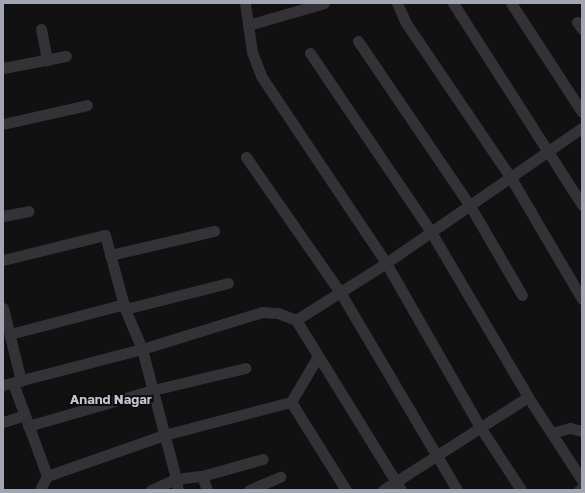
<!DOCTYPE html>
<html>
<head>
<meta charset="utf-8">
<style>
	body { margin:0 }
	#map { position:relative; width:585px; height:493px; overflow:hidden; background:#111112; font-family:"Golos Text",sans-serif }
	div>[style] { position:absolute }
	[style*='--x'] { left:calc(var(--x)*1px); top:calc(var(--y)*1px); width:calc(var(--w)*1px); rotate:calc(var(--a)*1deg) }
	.minor>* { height:11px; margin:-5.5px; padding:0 5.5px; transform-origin:5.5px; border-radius:5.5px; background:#323237 }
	span { translate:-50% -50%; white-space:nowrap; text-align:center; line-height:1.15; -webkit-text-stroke:4px #0c0c0d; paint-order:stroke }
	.neighbourhood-label { font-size:13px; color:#c3c5cf; font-weight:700 }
	.frame { position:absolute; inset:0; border:4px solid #a2a6b3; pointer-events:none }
</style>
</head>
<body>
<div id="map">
	<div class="minor">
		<div style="--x:245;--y:3;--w:49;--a:81.9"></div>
		<div style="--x:252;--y:52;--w:26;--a:69"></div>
		<div style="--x:261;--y:76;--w:225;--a:56.2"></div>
		<div style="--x:386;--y:263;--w:189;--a:60.2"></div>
		<div style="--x:480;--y:427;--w:75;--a:56.9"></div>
		<div style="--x:397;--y:3;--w:22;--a:66"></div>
		<div style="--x:406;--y:23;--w:187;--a:55.9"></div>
		<div style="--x:511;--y:178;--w:140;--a:59.6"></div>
		<div style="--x:453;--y:3;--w:240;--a:57.4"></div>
		<div style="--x:511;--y:3;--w:130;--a:56.9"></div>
		<div style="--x:577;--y:22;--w:9;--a:54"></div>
		<div style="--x:248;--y:25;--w:79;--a:-16.1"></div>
		<div style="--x:41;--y:29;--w:32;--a:79"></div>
		<div style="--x:358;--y:41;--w:199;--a:55.8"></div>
		<div style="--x:470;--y:206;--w:103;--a:59.7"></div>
		<div style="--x:310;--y:53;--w:216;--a:55.9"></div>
		<div style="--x:431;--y:232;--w:191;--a:59.5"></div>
		<div style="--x:528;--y:397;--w:99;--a:57"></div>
		<div style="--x:3;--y:68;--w:64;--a:-10.8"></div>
		<div style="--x:3;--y:124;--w:86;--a:-12.7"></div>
		<div style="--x:246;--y:157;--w:165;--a:55.2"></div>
		<div style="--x:340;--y:292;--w:230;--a:59.4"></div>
		<div style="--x:3;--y:216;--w:26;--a:-11"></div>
		<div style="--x:110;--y:255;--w:107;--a:-13"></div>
		<div style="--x:3;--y:260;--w:105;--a:-13.8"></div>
		<div style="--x:105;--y:235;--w:77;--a:74.9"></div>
		<div style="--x:228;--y:283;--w:106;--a:165.8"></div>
		<div style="--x:125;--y:309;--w:43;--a:67"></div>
		<div style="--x:142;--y:349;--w:126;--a:-17.1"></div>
		<div style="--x:262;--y:312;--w:16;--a:4"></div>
		<div style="--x:278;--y:313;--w:19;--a:21"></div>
		<div style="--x:296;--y:320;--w:200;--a:58.3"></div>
		<div style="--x:3;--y:308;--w:75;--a:76.1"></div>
		<div style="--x:296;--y:320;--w:107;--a:-32.3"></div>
		<div style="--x:386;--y:263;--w:238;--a:-34.6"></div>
		<div style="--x:10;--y:334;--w:118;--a:-14.7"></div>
		<div style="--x:318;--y:356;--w:53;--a:120.4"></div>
		<div style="--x:291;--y:402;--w:104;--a:58"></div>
		<div style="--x:13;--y:383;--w:99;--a:69.9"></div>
		<div style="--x:47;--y:476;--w:16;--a:117"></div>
		<div style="--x:3;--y:385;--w:144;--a:-14.5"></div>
		<div style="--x:142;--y:349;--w:134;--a:75.3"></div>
		<div style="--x:176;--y:479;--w:26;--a:-7"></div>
		<div style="--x:202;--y:476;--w:15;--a:70"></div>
		<div style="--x:3;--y:422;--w:21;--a:-17"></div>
		<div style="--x:28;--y:426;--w:130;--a:-16.1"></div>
		<div style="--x:153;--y:390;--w:95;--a:-13.4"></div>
		<div style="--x:552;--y:433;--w:19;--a:-16"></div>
		<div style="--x:570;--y:428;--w:12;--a:14"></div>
		<div style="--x:47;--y:476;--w:124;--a:-19.3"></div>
		<div style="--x:164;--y:435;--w:131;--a:-14.6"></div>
		<div style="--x:202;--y:476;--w:63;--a:-15.6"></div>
		<div style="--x:151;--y:490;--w:27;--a:-24"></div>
		<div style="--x:176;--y:479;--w:11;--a:80"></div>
		<div style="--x:249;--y:490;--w:34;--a:-23"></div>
		<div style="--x:383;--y:490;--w:172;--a:-32.7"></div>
		<div style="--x:579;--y:490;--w:4;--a:-34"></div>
	</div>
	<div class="neighbourhood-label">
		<span style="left:111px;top:399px">Anand Nagar</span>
	</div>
	<div class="frame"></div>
</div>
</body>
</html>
